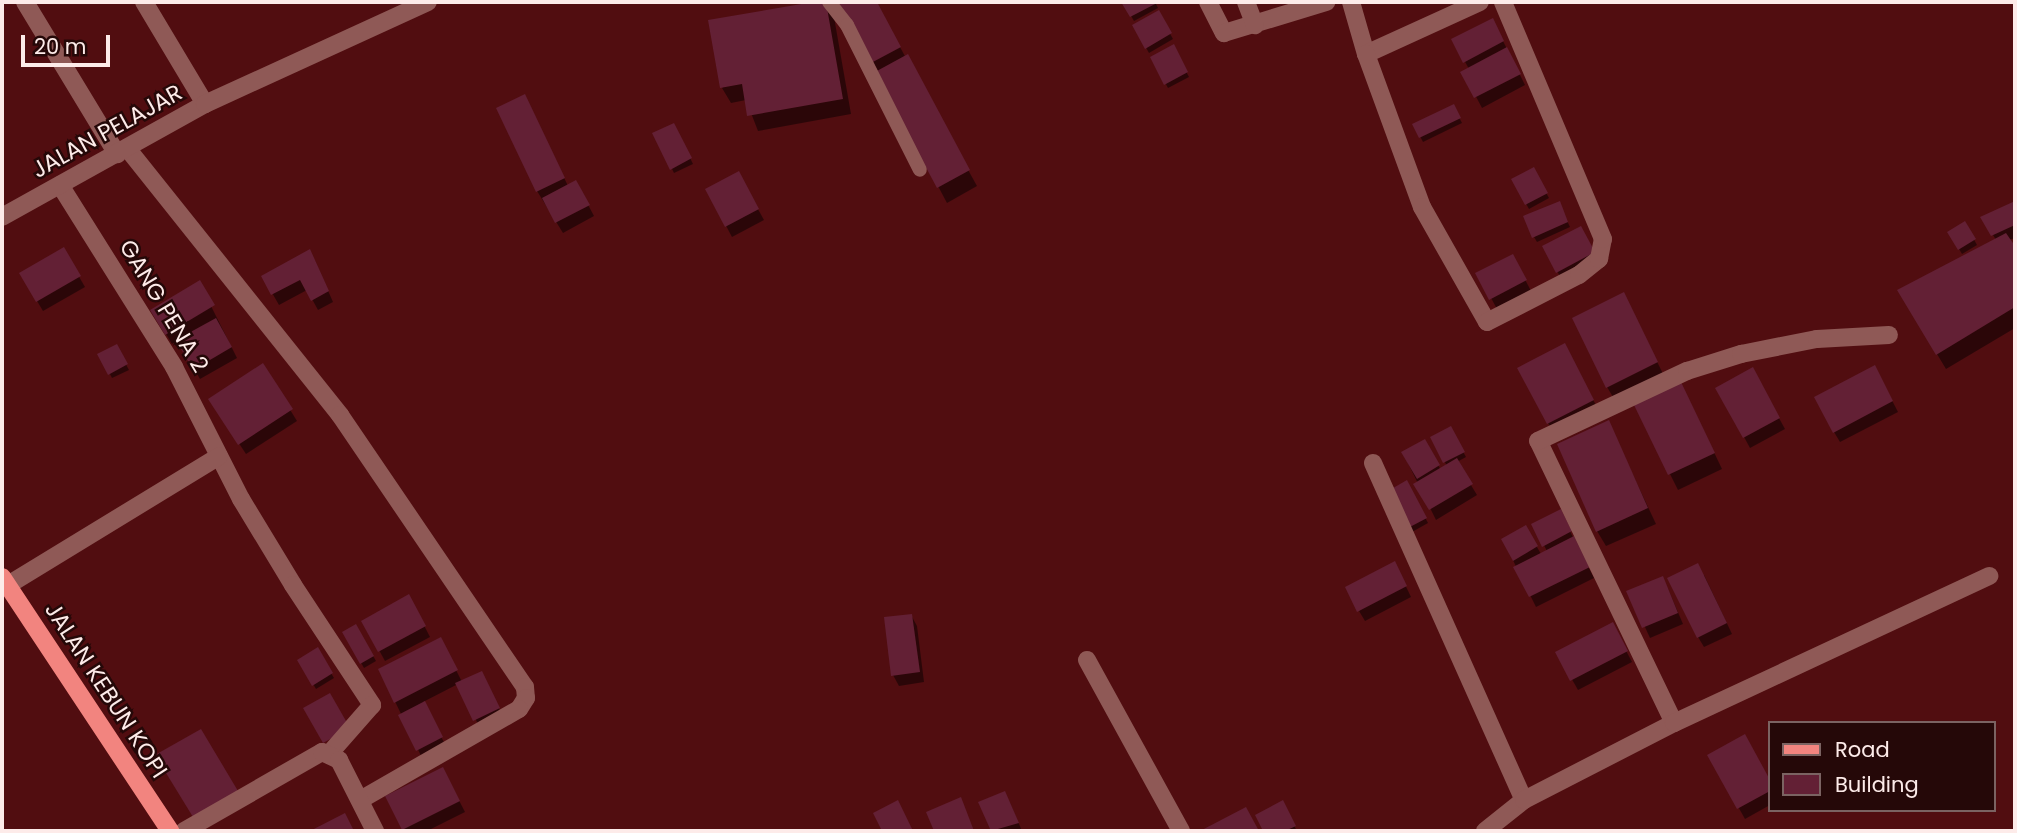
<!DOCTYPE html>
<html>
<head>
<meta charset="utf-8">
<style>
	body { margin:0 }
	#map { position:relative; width:2017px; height:833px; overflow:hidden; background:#510d10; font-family:Poppins,sans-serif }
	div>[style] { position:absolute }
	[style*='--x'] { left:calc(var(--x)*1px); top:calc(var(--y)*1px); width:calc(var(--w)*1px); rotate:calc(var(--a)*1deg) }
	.shadow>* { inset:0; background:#0007 }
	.building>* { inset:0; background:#632035 }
	.lane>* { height:14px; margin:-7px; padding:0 7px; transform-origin:7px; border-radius:7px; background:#8f5956 }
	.street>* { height:18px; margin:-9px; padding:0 9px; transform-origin:9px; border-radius:9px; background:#8f5956 }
	.primary>* { height:18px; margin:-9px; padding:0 9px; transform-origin:9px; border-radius:9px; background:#f2847f }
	span { translate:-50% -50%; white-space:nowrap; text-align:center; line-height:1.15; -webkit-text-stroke:5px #250808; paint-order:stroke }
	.street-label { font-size:23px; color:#fdebe9 }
	.frame { position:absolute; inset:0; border:4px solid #fdebe9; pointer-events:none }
	.legend { position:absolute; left:1768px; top:721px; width:228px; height:91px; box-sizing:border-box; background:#250808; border:2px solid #7b6362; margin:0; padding:9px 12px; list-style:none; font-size:21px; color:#fdebe9 }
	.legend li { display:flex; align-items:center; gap:14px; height:35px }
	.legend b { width:35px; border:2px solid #7b6362 }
	.scale { position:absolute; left:21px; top:35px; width:89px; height:32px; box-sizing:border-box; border:4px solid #fdebe9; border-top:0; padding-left:9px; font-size:21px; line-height:24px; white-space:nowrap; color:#fdebe9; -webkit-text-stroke:5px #250808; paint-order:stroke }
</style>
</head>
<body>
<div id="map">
	<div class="shadow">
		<div style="clip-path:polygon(825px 2px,834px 17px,851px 114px,758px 131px,746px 100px,731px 103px,722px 88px)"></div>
		<div style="clip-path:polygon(840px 2px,875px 2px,977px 186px,947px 203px)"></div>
		<div style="clip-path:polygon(1123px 2px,1155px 2px,1158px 8px,1134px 21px)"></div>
		<div style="clip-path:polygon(1158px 12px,1173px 39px,1149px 53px,1134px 26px)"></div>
		<div style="clip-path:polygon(1498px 31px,1525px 85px,1482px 108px,1463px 72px,1469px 69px,1453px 40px)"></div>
		<div style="clip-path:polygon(1173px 46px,1189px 77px,1168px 88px,1152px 58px)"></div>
		<div style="clip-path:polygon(530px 106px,568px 186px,576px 182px,594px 216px,563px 233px,537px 191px)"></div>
		<div style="clip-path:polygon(1453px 106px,1462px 123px,1423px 142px,1414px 125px)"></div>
		<div style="clip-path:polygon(674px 125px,693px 164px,674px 173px,655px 134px)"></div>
		<div style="clip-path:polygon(1533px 169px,1549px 198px,1529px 209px,1513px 180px)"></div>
		<div style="clip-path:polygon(738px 173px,764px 220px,732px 237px,707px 190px)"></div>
		<div style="clip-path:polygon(2015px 203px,2015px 238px,2009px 240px,2015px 248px,2015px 328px,1946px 369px,1899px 291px,1996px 240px,1983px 218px)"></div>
		<div style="clip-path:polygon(1561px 208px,1570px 227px,1537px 242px,1534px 237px)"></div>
		<div style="clip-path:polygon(1965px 223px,1977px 245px,1962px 254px,1949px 232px)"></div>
		<div style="clip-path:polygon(1580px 228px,1599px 263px,1563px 282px,1544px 247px)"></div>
		<div style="clip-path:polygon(63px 249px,85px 287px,43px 311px,21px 274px)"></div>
		<div style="clip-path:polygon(315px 261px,333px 302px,318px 310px,307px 290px,279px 305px,263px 277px)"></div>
		<div style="clip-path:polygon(1518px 266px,1531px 291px,1497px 309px,1478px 274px)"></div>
		<div style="clip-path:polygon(199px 282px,237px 358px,200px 379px,178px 340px,172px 344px,152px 310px)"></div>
		<div style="clip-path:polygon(1632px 310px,1665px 378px,1616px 402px,1607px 387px)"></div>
		<div style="clip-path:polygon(116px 346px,129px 370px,112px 378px,100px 355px)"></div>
		<div style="clip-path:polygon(1570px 355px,1599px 411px,1554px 433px,1548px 423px)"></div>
		<div style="clip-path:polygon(263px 366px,297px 421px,246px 454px,217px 410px)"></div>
		<div style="clip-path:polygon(1752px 369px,1785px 429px,1750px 448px,1718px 389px)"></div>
		<div style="clip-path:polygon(1880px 377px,1898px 412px,1840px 442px,1834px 432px)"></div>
		<div style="clip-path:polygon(1689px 400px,1722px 469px,1678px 490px,1636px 406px)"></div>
		<div style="clip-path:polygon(1608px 422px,1656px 524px,1606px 546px,1597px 531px)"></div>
		<div style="clip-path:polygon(1450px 428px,1466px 457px,1457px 462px,1477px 495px,1436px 520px,1403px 453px,1424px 441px,1441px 470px,1447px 466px,1432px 438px)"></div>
		<div style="clip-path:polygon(1407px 483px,1428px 523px,1412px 532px,1390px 491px)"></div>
		<div style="clip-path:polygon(1560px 512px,1594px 578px,1536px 607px,1503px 540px,1526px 528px,1541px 554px,1547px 551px,1533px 525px)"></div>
		<div style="clip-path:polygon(1400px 574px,1411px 597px,1365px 621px,1359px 611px)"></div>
		<div style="clip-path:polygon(1704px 575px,1732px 634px,1704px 647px,1698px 637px)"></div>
		<div style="clip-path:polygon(1668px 589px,1683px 624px,1650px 638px,1629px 592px)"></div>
		<div style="clip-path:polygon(409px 596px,430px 637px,385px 661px,363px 621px)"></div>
		<div style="clip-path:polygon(911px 615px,917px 626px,924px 682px,899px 686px,893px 675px)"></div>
		<div style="clip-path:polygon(1612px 624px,1632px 662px,1578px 690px,1557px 653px)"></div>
		<div style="clip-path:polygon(356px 626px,376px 661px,364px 668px,344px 633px)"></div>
		<div style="clip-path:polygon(317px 650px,334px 678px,316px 689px,299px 660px)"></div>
		<div style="clip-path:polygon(446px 650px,462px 682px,487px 683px,504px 719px,481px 730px,458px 684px,423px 702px,447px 748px,423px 760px,380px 670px)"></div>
		<div style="clip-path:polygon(1744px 736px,1770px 783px,1770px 805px,1745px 819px,1709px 755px)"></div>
		<div style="clip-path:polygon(448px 779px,465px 812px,427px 831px,405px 831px,388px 797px)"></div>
		<div style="clip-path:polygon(1004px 793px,1010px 803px,1022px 831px,993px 831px,980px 803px)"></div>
		<div style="clip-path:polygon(1282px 803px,1297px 831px,1265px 831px,1257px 816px)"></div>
	</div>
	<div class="building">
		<div style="clip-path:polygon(813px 2px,826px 2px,843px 99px,747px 116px,742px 84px,720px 88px,708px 20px)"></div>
		<div style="clip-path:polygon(838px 2px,877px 2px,901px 47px,871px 63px)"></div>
		<div style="clip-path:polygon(1121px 2px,1159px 2px,1130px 17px)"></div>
		<div style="clip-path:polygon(1159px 10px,1172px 33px,1145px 49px,1132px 25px)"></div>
		<div style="clip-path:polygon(1493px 18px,1504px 41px,1463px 63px,1451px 39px)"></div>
		<div style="clip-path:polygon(1174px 44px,1188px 72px,1164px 85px,1150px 57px)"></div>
		<div style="clip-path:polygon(1507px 47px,1521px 74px,1474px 98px,1460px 72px)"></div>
		<div style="clip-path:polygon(908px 54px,970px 170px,937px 188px,875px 72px)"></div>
		<div style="clip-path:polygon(525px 94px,565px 178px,536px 192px,496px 108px)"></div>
		<div style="clip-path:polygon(1454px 104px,1461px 118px,1419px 138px,1412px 124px)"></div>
		<div style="clip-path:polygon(674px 123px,692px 158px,670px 170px,652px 133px)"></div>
		<div style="clip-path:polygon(1534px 167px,1548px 193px,1525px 205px,1511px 179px)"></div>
		<div style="clip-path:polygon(739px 171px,759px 209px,725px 227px,705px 189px)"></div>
		<div style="clip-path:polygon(576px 180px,590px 205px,555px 223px,542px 198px)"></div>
		<div style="clip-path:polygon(1560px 201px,1568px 222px,1532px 238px,1523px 216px)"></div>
		<div style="clip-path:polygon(2015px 201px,2015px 225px,1991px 236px,1980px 217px)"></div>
		<div style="clip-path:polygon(1965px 221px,1976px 239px,1958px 250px,1947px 232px)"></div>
		<div style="clip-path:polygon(1581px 226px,1595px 252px,1556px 273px,1542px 246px)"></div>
		<div style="clip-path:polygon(2006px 233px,2015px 246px,2015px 307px,1936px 355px,1897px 290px)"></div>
		<div style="clip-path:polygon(64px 247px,81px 276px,36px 302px,19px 273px)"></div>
		<div style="clip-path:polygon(310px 249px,329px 291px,311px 301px,300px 280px,271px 295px,261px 276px)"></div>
		<div style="clip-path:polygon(1513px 254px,1527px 280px,1489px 300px,1475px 273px)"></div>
		<div style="clip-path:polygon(200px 280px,215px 305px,165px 335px,150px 310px)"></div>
		<div style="clip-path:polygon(1624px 292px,1658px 362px,1606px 388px,1572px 318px)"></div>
		<div style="clip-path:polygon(216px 318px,232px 347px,193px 370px,176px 340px)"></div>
		<div style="clip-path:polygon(1565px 343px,1594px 400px,1547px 424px,1517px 368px)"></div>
		<div style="clip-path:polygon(117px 344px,128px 364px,108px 375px,97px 354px)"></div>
		<div style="clip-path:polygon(263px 363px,293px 409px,238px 445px,208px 399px)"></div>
		<div style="clip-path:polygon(1875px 365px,1893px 401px,1833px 433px,1814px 397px)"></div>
		<div style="clip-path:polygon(1753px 367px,1780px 418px,1743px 438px,1715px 388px)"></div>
		<div style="clip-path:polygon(1681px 382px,1715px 453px,1668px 475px,1634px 405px)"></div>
		<div style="clip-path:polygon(1609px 420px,1648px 508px,1596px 532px,1557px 444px)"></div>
		<div style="clip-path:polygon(1451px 426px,1465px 452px,1443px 463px,1430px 437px)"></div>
		<div style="clip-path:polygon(1425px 439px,1440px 465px,1417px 479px,1401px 452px)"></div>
		<div style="clip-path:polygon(1457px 458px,1473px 484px,1429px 510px,1413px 484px)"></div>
		<div style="clip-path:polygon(1407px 480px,1427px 518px,1408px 528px,1388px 491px)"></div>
		<div style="clip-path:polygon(1561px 509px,1572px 531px,1542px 547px,1531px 524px)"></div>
		<div style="clip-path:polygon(1526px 525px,1538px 546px,1513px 561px,1501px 539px)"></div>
		<div style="clip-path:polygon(1574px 536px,1590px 567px,1529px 597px,1513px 567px)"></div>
		<div style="clip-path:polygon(1395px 561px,1407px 586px,1357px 612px,1345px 587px)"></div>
		<div style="clip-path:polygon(1698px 563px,1727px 623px,1697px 638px,1667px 578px)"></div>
		<div style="clip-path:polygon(1663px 576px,1678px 613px,1642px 628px,1626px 591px)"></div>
		<div style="clip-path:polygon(409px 594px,426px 626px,378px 652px,361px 621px)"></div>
		<div style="clip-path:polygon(912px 614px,920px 672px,891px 676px,884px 617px)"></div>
		<div style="clip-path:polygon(1613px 622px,1628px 651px,1570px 681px,1555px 652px)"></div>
		<div style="clip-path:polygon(356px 624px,374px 656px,360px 664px,342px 632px)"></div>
		<div style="clip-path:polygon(441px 637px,458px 670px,394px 703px,378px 669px)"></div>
		<div style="clip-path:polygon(318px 647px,333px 673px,312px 686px,297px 660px)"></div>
		<div style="clip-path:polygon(482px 671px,500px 708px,473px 721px,455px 683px)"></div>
		<div style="clip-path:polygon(330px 693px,350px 728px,323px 743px,303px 708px)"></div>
		<div style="clip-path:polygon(425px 701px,443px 737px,416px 751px,398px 715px)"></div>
		<div style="clip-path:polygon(201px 729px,238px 791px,193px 817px,155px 755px)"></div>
		<div style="clip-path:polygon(1745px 734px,1770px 780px,1770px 791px,1737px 809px,1707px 755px)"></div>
		<div style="clip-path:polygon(443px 767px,460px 801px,402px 830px,385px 796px)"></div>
		<div style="clip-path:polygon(1005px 791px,1019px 823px,991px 831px,978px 802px)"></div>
		<div style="clip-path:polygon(961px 797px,974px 831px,934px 831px,926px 812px)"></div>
		<div style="clip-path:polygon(898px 800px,913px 831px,882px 831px,873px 813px)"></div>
		<div style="clip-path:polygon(1283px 800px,1296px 826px,1285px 831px,1263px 831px,1255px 815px)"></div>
		<div style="clip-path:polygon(1246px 807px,1259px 831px,1200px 831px)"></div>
		<div style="clip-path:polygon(345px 813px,354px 831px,310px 831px)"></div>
	</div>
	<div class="lane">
		<div style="--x:829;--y:2;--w:29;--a:52"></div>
		<div style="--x:847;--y:25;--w:162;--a:63.3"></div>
	</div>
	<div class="street">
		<div style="--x:25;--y:2;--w:178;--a:58.8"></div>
		<div style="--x:144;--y:2;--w:119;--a:59.1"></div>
		<div style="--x:1208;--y:2;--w:35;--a:63"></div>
		<div style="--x:1224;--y:33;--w:107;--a:-16.9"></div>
		<div style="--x:1246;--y:2;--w:25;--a:69"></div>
		<div style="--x:1351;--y:2;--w:54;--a:73.9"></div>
		<div style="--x:1366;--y:54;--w:125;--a:-24.5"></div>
		<div style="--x:1366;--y:54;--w:163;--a:69.9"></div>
		<div style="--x:1422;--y:207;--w:132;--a:60.5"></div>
		<div style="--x:1487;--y:322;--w:103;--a:-27.1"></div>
		<div style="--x:1579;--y:275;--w:26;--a:-39"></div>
		<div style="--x:1599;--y:259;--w:20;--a:-79"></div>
		<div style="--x:1603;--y:239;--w:257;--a:-112.9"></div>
		<div style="--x:127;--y:148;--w:342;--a:51.4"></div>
		<div style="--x:340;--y:415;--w:329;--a:55.8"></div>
		<div style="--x:525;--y:687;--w:11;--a:85"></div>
		<div style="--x:526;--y:698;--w:13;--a:122"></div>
		<div style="--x:519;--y:709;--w:181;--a:150.2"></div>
		<div style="--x:60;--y:185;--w:215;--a:57.9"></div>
		<div style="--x:174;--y:367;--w:148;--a:63.1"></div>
		<div style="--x:241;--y:499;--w:100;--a:58.8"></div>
		<div style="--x:293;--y:585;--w:144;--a:56.6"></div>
		<div style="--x:372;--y:705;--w:64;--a:131.2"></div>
		<div style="--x:2;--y:217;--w:232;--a:-29.1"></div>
		<div style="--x:205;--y:104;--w:245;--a:-24.6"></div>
		<div style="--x:1373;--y:463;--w:369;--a:65.9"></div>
		<div style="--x:8;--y:585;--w:247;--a:-31.4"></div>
		<div style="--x:1087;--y:660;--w:195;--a:61.2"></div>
		<div style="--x:1674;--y:723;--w:313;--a:-115.7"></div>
		<div style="--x:1538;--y:441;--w:165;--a:-25.2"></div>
		<div style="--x:1687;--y:371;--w:57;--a:-17.5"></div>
		<div style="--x:1741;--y:354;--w:77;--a:-11.2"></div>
		<div style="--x:1817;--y:339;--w:72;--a:-3.2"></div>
		<div style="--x:184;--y:831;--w:159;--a:-29.8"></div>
		<div style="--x:322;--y:752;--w:19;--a:25"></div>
		<div style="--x:339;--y:760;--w:80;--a:63.1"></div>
		<div style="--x:1485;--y:831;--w:50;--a:-38.5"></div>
		<div style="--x:1524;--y:800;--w:169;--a:-27.2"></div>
		<div style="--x:1674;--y:723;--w:348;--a:-25"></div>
	</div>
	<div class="primary">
		<div style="--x:2;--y:577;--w:305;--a:56.5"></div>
	</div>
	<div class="street-label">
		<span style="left:107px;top:131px;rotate:-29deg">JALAN PELAJAR</span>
		<span style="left:164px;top:306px;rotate:59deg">GANG PENA 2</span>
		<span style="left:106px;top:690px;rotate:57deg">JALAN KEBUN KOPI</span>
	</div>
	<div class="frame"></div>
	<ul class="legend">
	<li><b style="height:9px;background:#f2847f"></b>Road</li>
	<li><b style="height:19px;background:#632035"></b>Building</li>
	</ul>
	<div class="scale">20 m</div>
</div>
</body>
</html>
